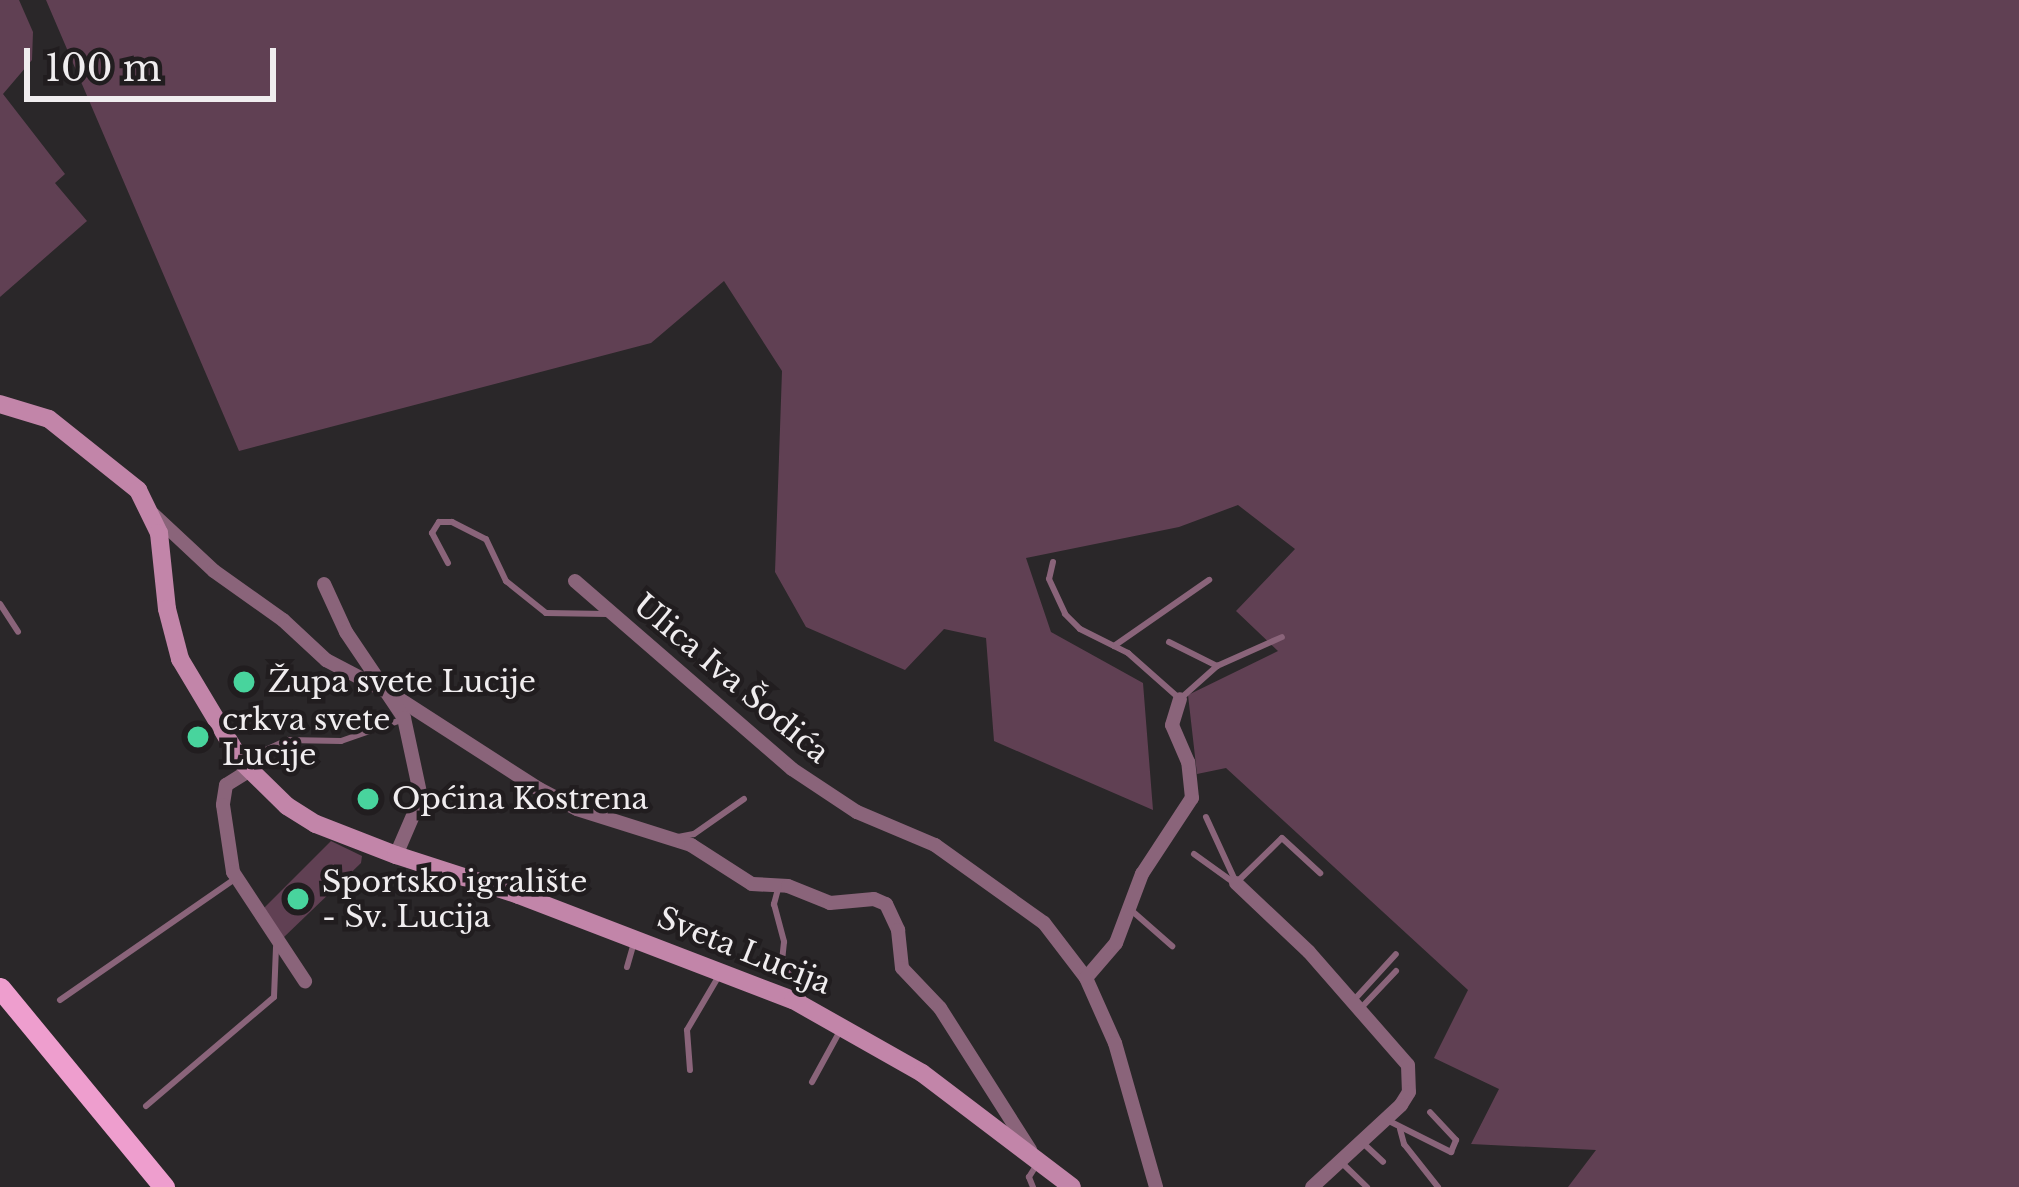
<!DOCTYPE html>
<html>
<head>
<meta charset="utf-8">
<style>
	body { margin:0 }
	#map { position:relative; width:2019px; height:1187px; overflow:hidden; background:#2a2729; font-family:"Libre Baskerville",serif }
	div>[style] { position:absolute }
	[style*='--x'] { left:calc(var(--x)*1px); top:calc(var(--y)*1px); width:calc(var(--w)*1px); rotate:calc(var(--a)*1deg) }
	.green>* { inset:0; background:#604053 }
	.lane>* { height:6px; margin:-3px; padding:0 3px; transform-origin:3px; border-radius:3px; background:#8a647a }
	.street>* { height:14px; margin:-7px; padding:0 7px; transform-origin:7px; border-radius:7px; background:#8a647a }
	.secondary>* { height:18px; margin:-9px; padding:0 9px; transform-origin:9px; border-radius:9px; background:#c285a9 }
	.primary>* { height:21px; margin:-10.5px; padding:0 10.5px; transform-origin:10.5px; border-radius:10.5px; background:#ee9ece }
	.dots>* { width:33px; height:33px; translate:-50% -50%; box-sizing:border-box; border:6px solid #211d1f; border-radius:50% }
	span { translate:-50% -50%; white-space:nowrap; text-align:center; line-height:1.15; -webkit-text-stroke:9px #211d1f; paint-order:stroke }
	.street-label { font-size:30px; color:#f0edef }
	.poi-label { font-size:30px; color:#f0edef }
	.left { translate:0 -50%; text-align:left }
	.scale { position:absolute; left:24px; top:48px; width:252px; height:54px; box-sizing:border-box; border:6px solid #f0edef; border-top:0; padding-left:15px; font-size:36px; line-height:42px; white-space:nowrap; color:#f0edef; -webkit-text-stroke:9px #211d1f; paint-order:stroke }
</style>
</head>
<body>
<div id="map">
	<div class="green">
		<div style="clip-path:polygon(0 0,19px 0,33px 32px,32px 60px,3px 94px,65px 174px,55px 183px,87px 221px,0 297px)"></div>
		<div style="clip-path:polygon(46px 0,2019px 0,2019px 1187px,1568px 1187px,1596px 1150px,1471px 1144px,1499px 1089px,1434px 1058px,1468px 990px,1226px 768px,1197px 774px,1188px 695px,1278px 651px,1236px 611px,1295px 549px,1238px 505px,1179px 527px,1026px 558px,1051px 632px,1143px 683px,1153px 810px,994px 741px,986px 638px,944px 629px,905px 670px,806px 627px,775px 572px,782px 371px,724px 281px,651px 343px,239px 451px)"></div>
		<div style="clip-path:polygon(331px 841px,362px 856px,361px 863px,283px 938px,264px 908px)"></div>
	</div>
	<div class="lane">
		<div style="--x:1053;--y:562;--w:17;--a:103"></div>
		<div style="--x:1049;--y:579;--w:38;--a:65"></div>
		<div style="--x:1065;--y:614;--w:21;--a:45"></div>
		<div style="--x:1080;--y:629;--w:54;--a:26.6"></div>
		<div style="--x:1128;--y:653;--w:69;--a:41.5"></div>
		<div style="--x:1180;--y:699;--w:50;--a:-41.7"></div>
		<div style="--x:1217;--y:666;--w:71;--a:-24"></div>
		<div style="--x:448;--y:563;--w:34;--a:-118"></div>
		<div style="--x:432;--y:533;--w:13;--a:-58"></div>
		<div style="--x:439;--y:522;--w:13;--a:0"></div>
		<div style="--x:452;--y:522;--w:38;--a:27"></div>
		<div style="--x:486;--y:539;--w:47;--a:64.5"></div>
		<div style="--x:506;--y:581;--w:51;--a:38.7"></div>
		<div style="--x:546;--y:613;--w:61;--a:0.9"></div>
		<div style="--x:0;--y:604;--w:33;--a:57"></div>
		<div style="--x:1169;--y:642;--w:54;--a:26.6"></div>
		<div style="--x:1114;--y:646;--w:116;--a:-34.8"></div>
		<div style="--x:242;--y:761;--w:50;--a:-25"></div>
		<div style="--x:287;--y:740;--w:54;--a:1.1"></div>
		<div style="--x:341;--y:741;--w:64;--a:-19.3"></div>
		<div style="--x:1206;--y:817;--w:69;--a:65.3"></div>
		<div style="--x:678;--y:837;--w:16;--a:-11"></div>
		<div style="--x:694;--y:834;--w:61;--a:-35"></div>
		<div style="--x:1194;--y:854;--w:48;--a:35.7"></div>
		<div style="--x:1236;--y:883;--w:64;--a:-44.4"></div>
		<div style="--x:1282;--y:838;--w:52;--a:42.6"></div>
		<div style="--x:778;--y:889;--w:16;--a:105"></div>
		<div style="--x:774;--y:904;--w:39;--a:75"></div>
		<div style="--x:784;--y:942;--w:19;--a:96"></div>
		<div style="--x:782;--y:961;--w:24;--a:48"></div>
		<div style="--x:798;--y:979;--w:20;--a:75"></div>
		<div style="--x:1131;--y:910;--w:55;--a:41.3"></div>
		<div style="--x:627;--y:967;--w:26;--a:-74"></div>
		<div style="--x:60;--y:1000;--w:213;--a:-34.7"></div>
		<div style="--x:1354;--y:1000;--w:62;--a:-47.6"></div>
		<div style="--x:1361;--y:1008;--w:51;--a:-46.6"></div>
		<div style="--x:690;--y:1070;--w:40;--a:-94.3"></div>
		<div style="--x:687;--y:1030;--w:65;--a:-59.5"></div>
		<div style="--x:812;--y:1082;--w:60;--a:-61.3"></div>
		<div style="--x:146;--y:1106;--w:168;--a:-40.4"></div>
		<div style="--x:274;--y:997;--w:50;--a:-87.7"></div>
		<div style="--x:1387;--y:1120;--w:72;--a:26.6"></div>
		<div style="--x:1451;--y:1152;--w:13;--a:-67"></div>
		<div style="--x:1456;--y:1140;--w:38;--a:-133"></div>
		<div style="--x:1400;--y:1129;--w:16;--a:75"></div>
		<div style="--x:1404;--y:1144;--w:55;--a:51.7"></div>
		<div style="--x:1364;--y:1144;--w:26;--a:43"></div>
		<div style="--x:1342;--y:1163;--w:35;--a:44"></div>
		<div style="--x:1033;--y:1187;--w:11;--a:-112"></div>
		<div style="--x:1029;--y:1177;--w:13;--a:-58"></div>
	</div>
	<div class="street">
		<div style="--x:153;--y:514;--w:83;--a:43.1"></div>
		<div style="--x:214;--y:571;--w:85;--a:35.4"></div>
		<div style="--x:283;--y:620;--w:59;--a:42.9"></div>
		<div style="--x:326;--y:660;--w:76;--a:27.6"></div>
		<div style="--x:393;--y:695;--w:174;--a:32.8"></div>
		<div style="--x:539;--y:789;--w:43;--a:27.8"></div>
		<div style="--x:577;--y:809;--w:120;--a:17.5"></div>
		<div style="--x:691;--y:845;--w:72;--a:32.6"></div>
		<div style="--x:752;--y:884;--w:36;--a:3"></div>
		<div style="--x:788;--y:886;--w:45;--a:22"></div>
		<div style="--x:830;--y:903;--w:44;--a:-5.2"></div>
		<div style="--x:874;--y:899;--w:13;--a:23"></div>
		<div style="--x:886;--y:904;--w:29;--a:65"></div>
		<div style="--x:898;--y:930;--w:38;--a:84"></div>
		<div style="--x:902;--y:968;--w:55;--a:46.5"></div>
		<div style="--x:940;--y:1008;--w:168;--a:57.6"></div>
		<div style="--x:575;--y:581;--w:287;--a:40.9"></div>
		<div style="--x:792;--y:769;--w:78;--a:33.5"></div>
		<div style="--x:857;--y:812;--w:85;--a:22.9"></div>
		<div style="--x:935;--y:845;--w:134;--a:35.6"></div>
		<div style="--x:1044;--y:923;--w:69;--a:52.6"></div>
		<div style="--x:1086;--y:978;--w:71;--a:66"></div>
		<div style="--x:1115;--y:1043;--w:150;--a:74.1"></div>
		<div style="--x:324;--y:584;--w:53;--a:65.4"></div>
		<div style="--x:346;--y:632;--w:104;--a:56"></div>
		<div style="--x:404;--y:718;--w:81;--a:77.9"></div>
		<div style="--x:421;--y:797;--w:63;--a:113.3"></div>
		<div style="--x:250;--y:770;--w:28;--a:148"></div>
		<div style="--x:226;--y:785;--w:20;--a:99"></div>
		<div style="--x:223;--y:805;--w:68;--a:81.5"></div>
		<div style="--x:233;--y:872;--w:131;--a:56.6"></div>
		<div style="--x:1236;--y:883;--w:100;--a:43.4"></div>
		<div style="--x:1309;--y:952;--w:150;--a:48.8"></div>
		<div style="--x:1408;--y:1065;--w:27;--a:88"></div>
		<div style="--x:1409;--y:1092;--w:15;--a:122"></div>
		<div style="--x:1401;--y:1105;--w:121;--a:137.3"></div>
		<div style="--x:1086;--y:978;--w:46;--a:-49.4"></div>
		<div style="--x:1116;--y:943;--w:74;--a:-69.4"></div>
		<div style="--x:1142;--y:874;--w:91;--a:-56.7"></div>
		<div style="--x:1192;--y:798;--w:36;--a:-96"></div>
		<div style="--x:1188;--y:762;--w:40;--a:-113.4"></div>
		<div style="--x:1172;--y:725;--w:27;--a:-73"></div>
	</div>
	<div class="secondary">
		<div style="--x:0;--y:404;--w:51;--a:17"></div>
		<div style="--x:49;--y:419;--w:114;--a:38.6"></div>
		<div style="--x:138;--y:490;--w:48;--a:64"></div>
		<div style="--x:159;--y:533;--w:76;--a:84"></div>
		<div style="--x:167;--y:609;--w:52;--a:75.4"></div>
		<div style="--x:180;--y:659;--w:119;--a:59.1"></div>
		<div style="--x:241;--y:761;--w:64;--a:44.4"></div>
		<div style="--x:287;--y:806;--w:34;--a:32"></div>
		<div style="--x:316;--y:824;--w:86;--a:21.2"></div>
		<div style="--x:396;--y:855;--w:129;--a:18"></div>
		<div style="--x:519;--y:895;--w:293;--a:21"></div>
		<div style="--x:793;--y:1000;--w:148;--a:29.5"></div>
		<div style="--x:922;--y:1073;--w:188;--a:37.2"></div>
	</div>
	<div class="primary">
		<div style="--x:0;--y:988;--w:258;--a:50.5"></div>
	</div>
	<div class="dots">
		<div style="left:244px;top:682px;background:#48d49d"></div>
		<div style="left:198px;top:737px;background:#48d49d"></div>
		<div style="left:368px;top:799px;background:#48d49d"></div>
		<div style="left:298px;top:899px;background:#48d49d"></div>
	</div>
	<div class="street-label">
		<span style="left:731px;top:679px;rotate:40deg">Ulica Iva Šodića</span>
		<span style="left:744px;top:951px;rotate:22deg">Sveta Lucija</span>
	</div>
	<div class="poi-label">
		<span class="left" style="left:268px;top:682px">Župa svete Lucije</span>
		<span class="left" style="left:222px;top:737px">crkva svete<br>Lucije</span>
		<span class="left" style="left:392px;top:799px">Općina Kostrena</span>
		<span class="left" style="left:322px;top:899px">Sportsko igralište<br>- Sv. Lucija</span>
	</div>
	<div class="scale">100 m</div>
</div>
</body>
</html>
